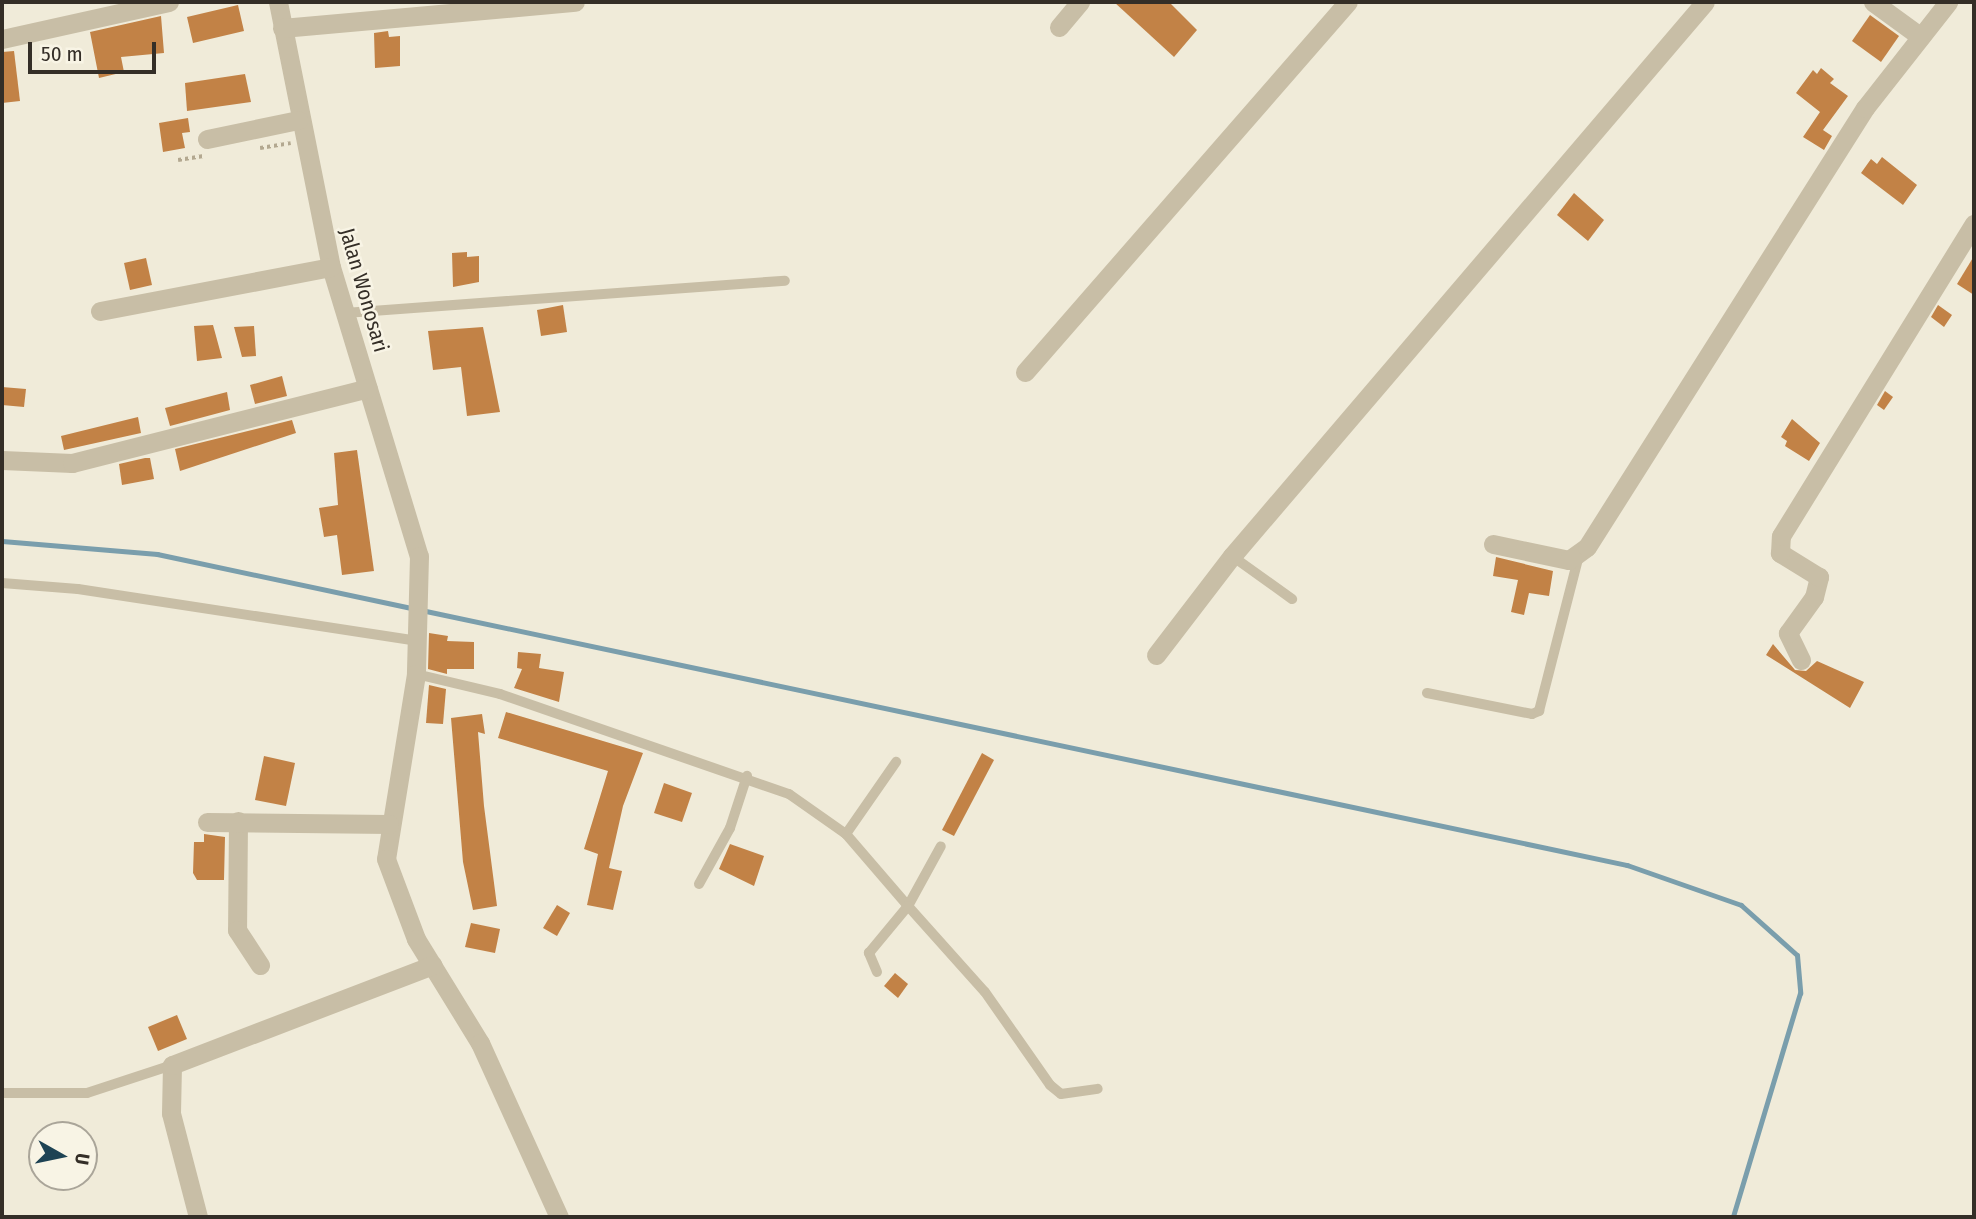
<!DOCTYPE html>
<html>
<head>
<meta charset="utf-8">
<style>
	body { margin:0 }
	#map { position:relative; width:1976px; height:1219px; overflow:hidden; background:#f0ebd9; font-family:"Fira Sans Condensed",sans-serif }
	div>[style] { position:absolute }
	[style*='--x'] { left:calc(var(--x)*1px); top:calc(var(--y)*1px); width:calc(var(--w)*1px); rotate:calc(var(--a)*1deg) }
	.stream>* { height:5px; margin:-2.5px; padding:0 2.5px; transform-origin:2.5px; border-radius:2.5px; background:#7a9eac }
	.building>* { inset:0; background:#c28246 }
	.path>* { height:3.5px; margin-top:-1.75px; transform-origin:0; background:repeating-linear-gradient(90deg,#b3a890 0 3.5px,transparent 0 7px) }
	.lane>* { height:10px; margin:-5px; padding:0 5px; transform-origin:5px; border-radius:5px; background:#c8bea6 }
	.street>* { height:19px; margin:-9.5px; padding:0 9.5px; transform-origin:9.5px; border-radius:9.5px; background:#c8bea6 }
	span { translate:-50% -50%; white-space:nowrap; text-align:center; line-height:1.15; -webkit-text-stroke:5px #f8f4e5; paint-order:stroke }
	.street-label { font-size:21px; color:#342e27 }
	.frame { position:absolute; inset:0; border:4px solid #342e27; pointer-events:none }
	.north { position:absolute; left:28px; top:1121px; width:70px; height:70px; box-sizing:border-box; background:#f8f4e5; border:2px solid #aaa599; border-radius:50%; rotate:99deg; font-size:19px; font-weight:700; line-height:28px; text-align:center; color:#342e27 }
	.north::after { content:''; display:block; margin:auto; width:24px; height:32px; background:#1e4354; clip-path:polygon(50% 0,100% 100%,50% 72%,0 100%) }
	.scale { position:absolute; left:28px; top:42px; width:128px; height:32px; box-sizing:border-box; border:4px solid #342e27; border-top:0; padding-left:9px; font-size:21px; line-height:24px; white-space:nowrap; color:#342e27; -webkit-text-stroke:5px #f8f4e5; paint-order:stroke }
</style>
</head>
<body>
<div id="map">
	<div class="stream">
		<div style="--x:2;--y:541;--w:156;--a:4.8"></div>
		<div style="--x:157;--y:554;--w:261;--a:12"></div>
		<div style="--x:421;--y:610;--w:1233;--a:11.94"></div>
		<div style="--x:1627;--y:865;--w:121;--a:19.3"></div>
		<div style="--x:1741;--y:905;--w:75;--a:41.8"></div>
		<div style="--x:1797;--y:955;--w:38;--a:85"></div>
		<div style="--x:1800;--y:993;--w:234;--a:106.7"></div>
	</div>
	<div class="building">
		<div style="clip-path:polygon(1114px 2px,1169px 2px,1197px 30px,1174px 57px)"></div>
		<div style="clip-path:polygon(238px 5px,244px 31px,193px 43px,187px 17px)"></div>
		<div style="clip-path:polygon(1870px 15px,1899px 36px,1881px 62px,1852px 41px)"></div>
		<div style="clip-path:polygon(161px 16px,164px 53px,121px 57px,124px 72px,99px 78px,90px 32px)"></div>
		<div style="clip-path:polygon(388px 31px,389px 37px,400px 36px,400px 66px,375px 68px,374px 33px)"></div>
		<div style="clip-path:polygon(14px 51px,20px 101px,2px 103px,2px 52px)"></div>
		<div style="clip-path:polygon(1821px 68px,1834px 79px,1830px 83px,1848px 96px,1823px 130px,1832px 136px,1824px 150px,1803px 137px,1820px 112px,1796px 93px,1813px 70px,1817px 74px)"></div>
		<div style="clip-path:polygon(245px 74px,251px 102px,187px 111px,185px 83px)"></div>
		<div style="clip-path:polygon(188px 118px,190px 132px,182px 133px,185px 148px,163px 152px,159px 123px)"></div>
		<div style="clip-path:polygon(1882px 157px,1917px 185px,1903px 205px,1861px 173px,1871px 159px,1877px 164px)"></div>
		<div style="clip-path:polygon(1574px 193px,1604px 220px,1588px 241px,1557px 215px)"></div>
		<div style="clip-path:polygon(467px 252px,467px 257px,479px 256px,479px 282px,453px 287px,452px 253px)"></div>
		<div style="clip-path:polygon(1974px 256px,1974px 295px,1957px 284px)"></div>
		<div style="clip-path:polygon(146px 258px,152px 285px,130px 290px,124px 263px)"></div>
		<div style="clip-path:polygon(563px 305px,567px 332px,541px 336px,537px 310px)"></div>
		<div style="clip-path:polygon(1938px 305px,1952px 315px,1944px 327px,1931px 317px)"></div>
		<div style="clip-path:polygon(213px 325px,222px 358px,197px 361px,194px 326px)"></div>
		<div style="clip-path:polygon(254px 326px,256px 356px,242px 357px,234px 327px)"></div>
		<div style="clip-path:polygon(483px 327px,500px 412px,467px 416px,461px 367px,433px 370px,428px 331px)"></div>
		<div style="clip-path:polygon(282px 376px,287px 396px,255px 404px,250px 385px)"></div>
		<div style="clip-path:polygon(2px 387px,26px 389px,24px 407px,2px 405px)"></div>
		<div style="clip-path:polygon(1885px 391px,1893px 397px,1884px 410px,1877px 405px)"></div>
		<div style="clip-path:polygon(227px 392px,230px 410px,170px 426px,165px 408px)"></div>
		<div style="clip-path:polygon(138px 417px,141px 433px,64px 450px,61px 436px)"></div>
		<div style="clip-path:polygon(1792px 419px,1820px 443px,1809px 461px,1785px 446px,1787px 441px,1781px 437px)"></div>
		<div style="clip-path:polygon(292px 420px,296px 433px,180px 471px,175px 449px)"></div>
		<div style="clip-path:polygon(357px 450px,374px 571px,342px 575px,337px 535px,324px 537px,319px 508px,338px 505px,334px 453px)"></div>
		<div style="clip-path:polygon(145px 458px,150px 458px,154px 479px,122px 485px,119px 464px)"></div>
		<div style="clip-path:polygon(1496px 557px,1553px 571px,1549px 596px,1529px 593px,1524px 615px,1511px 612px,1518px 580px,1493px 576px)"></div>
		<div style="clip-path:polygon(429px 633px,448px 636px,447px 641px,474px 642px,474px 669px,447px 669px,447px 674px,428px 669px)"></div>
		<div style="clip-path:polygon(1773px 644px,1795px 670px,1806px 671px,1817px 661px,1864px 682px,1850px 708px,1766px 655px)"></div>
		<div style="clip-path:polygon(518px 652px,541px 654px,539px 668px,564px 672px,559px 702px,514px 688px,522px 669px,517px 668px)"></div>
		<div style="clip-path:polygon(429px 685px,446px 689px,443px 724px,426px 723px)"></div>
		<div style="clip-path:polygon(506px 712px,643px 753px,623px 806px,609px 868px,622px 871px,613px 910px,587px 905px,598px 854px,584px 849px,608px 771px,498px 738px)"></div>
		<div style="clip-path:polygon(482px 714px,485px 734px,478px 732px,484px 806px,497px 906px,473px 910px,463px 862px,451px 718px)"></div>
		<div style="clip-path:polygon(982px 753px,994px 760px,954px 836px,942px 830px)"></div>
		<div style="clip-path:polygon(264px 756px,295px 763px,286px 806px,255px 800px)"></div>
		<div style="clip-path:polygon(664px 783px,692px 793px,682px 822px,654px 813px)"></div>
		<div style="clip-path:polygon(204px 834px,225px 837px,224px 880px,197px 880px,193px 873px,194px 842px,204px 842px)"></div>
		<div style="clip-path:polygon(730px 844px,764px 856px,754px 886px,719px 869px)"></div>
		<div style="clip-path:polygon(557px 905px,570px 913px,557px 936px,543px 928px)"></div>
		<div style="clip-path:polygon(471px 923px,500px 929px,495px 953px,465px 947px)"></div>
		<div style="clip-path:polygon(895px 973px,908px 984px,898px 998px,884px 986px)"></div>
		<div style="clip-path:polygon(177px 1015px,187px 1039px,158px 1051px,148px 1027px)"></div>
	</div>
	<div class="path">
		<div style="--x:260;--y:148;--w:31;--a:-9"></div>
		<div style="--x:178;--y:160;--w:26;--a:-9"></div>
	</div>
	<div class="lane">
		<div style="--x:345;--y:313;--w:441;--a:-4.2"></div>
		<div style="--x:1232;--y:556;--w:74;--a:35.6"></div>
		<div style="--x:2;--y:583;--w:76;--a:4.5"></div>
		<div style="--x:78;--y:589;--w:344;--a:8.7"></div>
		<div style="--x:416;--y:674;--w:86;--a:13.4"></div>
		<div style="--x:500;--y:694;--w:306;--a:19.1"></div>
		<div style="--x:789;--y:794;--w:70;--a:35.1"></div>
		<div style="--x:846;--y:834;--w:95;--a:49.3"></div>
		<div style="--x:908;--y:906;--w:68;--a:-61.2"></div>
		<div style="--x:1427;--y:693;--w:107;--a:11.3"></div>
		<div style="--x:1532;--y:714;--w:8;--a:-23"></div>
		<div style="--x:1539;--y:711;--w:161;--a:-75.6"></div>
		<div style="--x:846;--y:834;--w:88;--a:-55.2"></div>
		<div style="--x:699;--y:884;--w:64;--a:-61"></div>
		<div style="--x:730;--y:828;--w:55;--a:-71.9"></div>
		<div style="--x:877;--y:972;--w:21;--a:-113"></div>
		<div style="--x:869;--y:953;--w:61;--a:-50.3"></div>
		<div style="--x:908;--y:906;--w:115;--a:48.2"></div>
		<div style="--x:985;--y:992;--w:113;--a:55"></div>
		<div style="--x:1050;--y:1085;--w:14;--a:39"></div>
		<div style="--x:1061;--y:1094;--w:37;--a:-8"></div>
		<div style="--x:2;--y:1093;--w:85;--a:0"></div>
		<div style="--x:87;--y:1093;--w:89;--a:-18.2"></div>
	</div>
	<div class="street">
		<div style="--x:278;--y:2;--w:270;--a:78.7"></div>
		<div style="--x:331;--y:267;--w:302;--a:73.1"></div>
		<div style="--x:419;--y:556;--w:118;--a:91.5"></div>
		<div style="--x:416;--y:674;--w:187;--a:99.2"></div>
		<div style="--x:386;--y:859;--w:85;--a:69.4"></div>
		<div style="--x:416;--y:939;--w:122;--a:58.4"></div>
		<div style="--x:480;--y:1043;--w:191;--a:65.6"></div>
		<div style="--x:1873;--y:2;--w:59;--a:36.1"></div>
		<div style="--x:1059;--y:27;--w:33;--a:-50"></div>
		<div style="--x:282;--y:28;--w:294;--a:-5.1"></div>
		<div style="--x:2;--y:39;--w:171;--a:-12.5"></div>
		<div style="--x:207;--y:139;--w:93;--a:-11.8"></div>
		<div style="--x:100;--y:311;--w:235;--a:-10.8"></div>
		<div style="--x:1025;--y:372;--w:491;--a:-48.9"></div>
		<div style="--x:2;--y:460;--w:70;--a:2.5"></div>
		<div style="--x:72;--y:463;--w:305;--a:-14.2"></div>
		<div style="--x:1493;--y:544;--w:78;--a:11.9"></div>
		<div style="--x:1569;--y:560;--w:22;--a:-36"></div>
		<div style="--x:1587;--y:547;--w:520;--a:-57.66"></div>
		<div style="--x:1865;--y:108;--w:135;--a:-51.9"></div>
		<div style="--x:1156;--y:655;--w:125;--a:-52.5"></div>
		<div style="--x:1232;--y:556;--w:728;--a:-49.51"></div>
		<div style="--x:1801;--y:660;--w:30;--a:-116"></div>
		<div style="--x:1788;--y:633;--w:44;--a:-54.2"></div>
		<div style="--x:1814;--y:597;--w:21;--a:-76"></div>
		<div style="--x:1819;--y:577;--w:46;--a:-148.4"></div>
		<div style="--x:1780;--y:553;--w:17;--a:-87"></div>
		<div style="--x:1781;--y:536;--w:367;--a:-58.3"></div>
		<div style="--x:238;--y:821;--w:109;--a:90.5"></div>
		<div style="--x:237;--y:930;--w:42;--a:56.7"></div>
		<div style="--x:207;--y:822;--w:182;--a:0.6"></div>
		<div style="--x:198;--y:1217;--w:107;--a:-104.6"></div>
		<div style="--x:171;--y:1113;--w:48;--a:-88.8"></div>
		<div style="--x:172;--y:1065;--w:279;--a:-21"></div>
	</div>
	<div class="street-label">
		<span style="left:364px;top:290px;rotate:74deg">Jalan Wonosari</span>
	</div>
	<div class="frame"></div>
	<div class="north">U</div>
	<div class="scale">50 m</div>
</div>
</body>
</html>
